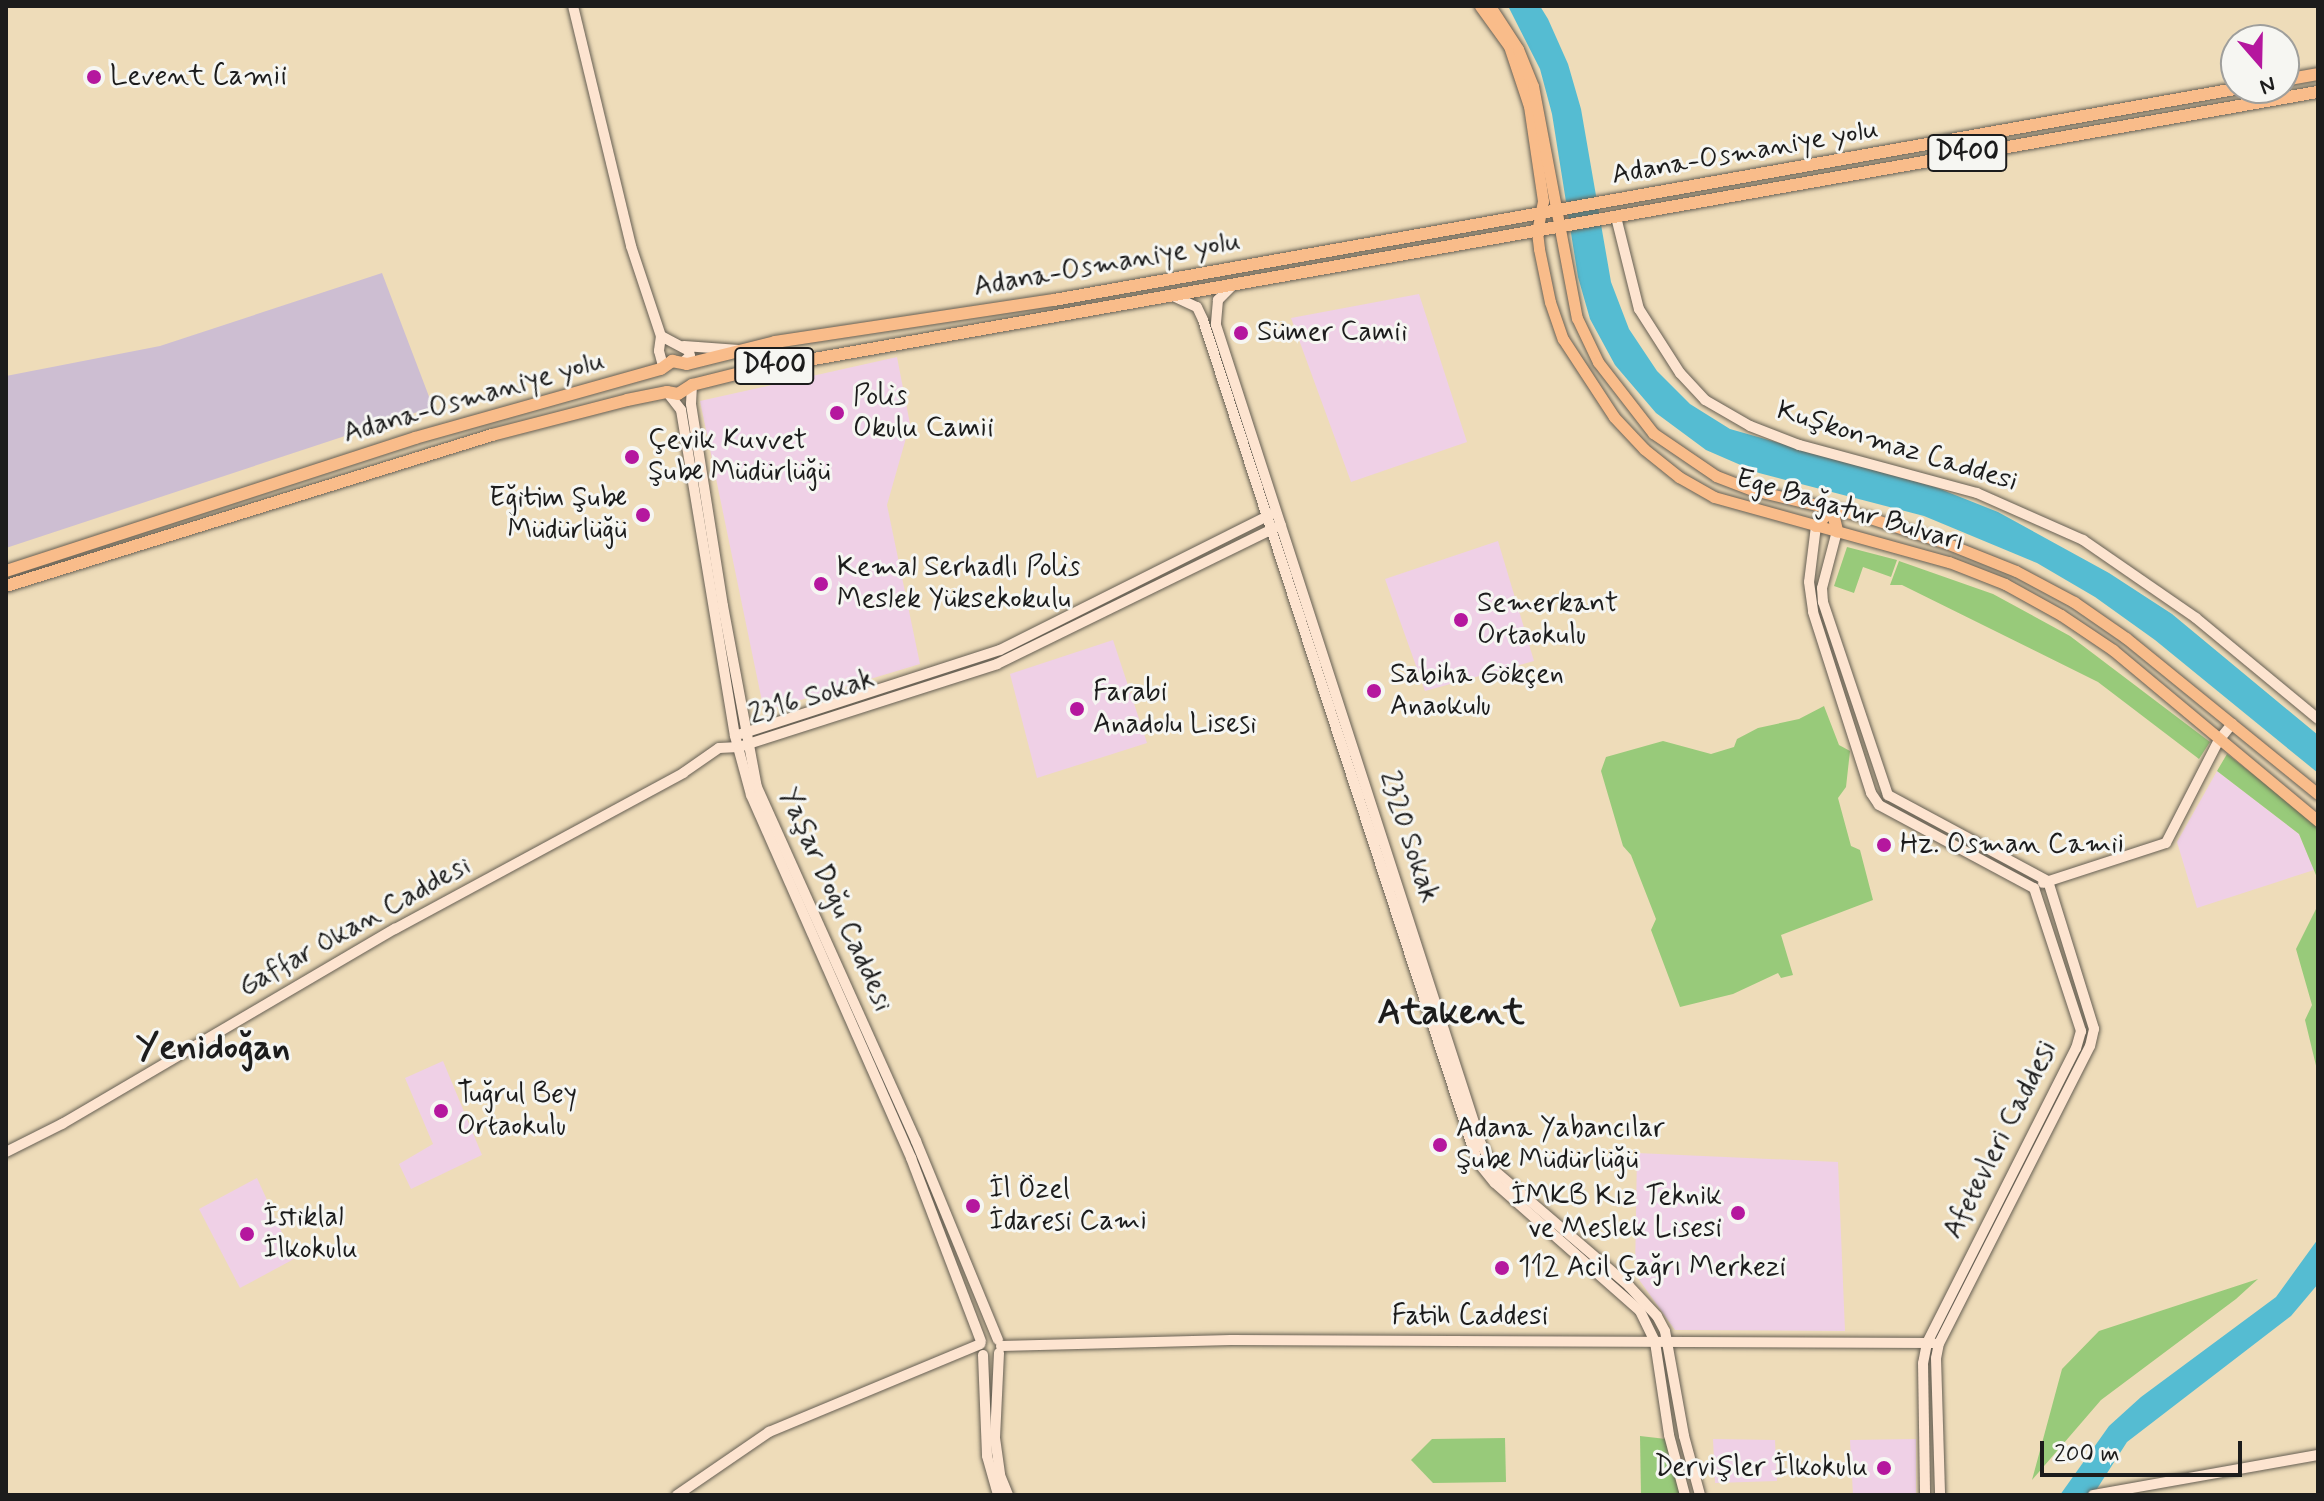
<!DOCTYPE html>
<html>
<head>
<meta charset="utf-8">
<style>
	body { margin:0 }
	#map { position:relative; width:2324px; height:1501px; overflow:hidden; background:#eedcb9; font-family:Mynerve,sans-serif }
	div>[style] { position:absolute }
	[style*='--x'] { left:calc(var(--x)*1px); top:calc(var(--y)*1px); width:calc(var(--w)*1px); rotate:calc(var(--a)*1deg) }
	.built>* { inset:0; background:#efd0e6 }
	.industrial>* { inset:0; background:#cdbed2 }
	.green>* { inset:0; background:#98ca7a }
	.water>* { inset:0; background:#55bcd2 }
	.roads { filter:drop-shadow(0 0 2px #665f53) drop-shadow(0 0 2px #665f53) }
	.secondary>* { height:10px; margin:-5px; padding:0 5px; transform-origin:5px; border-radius:5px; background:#fde4d0 }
	.primary>* { height:11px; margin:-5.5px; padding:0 5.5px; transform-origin:5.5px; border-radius:5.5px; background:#f9bc8a }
	.highway>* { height:12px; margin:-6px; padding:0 6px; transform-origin:6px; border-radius:6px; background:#f9bc8a }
	.dots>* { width:22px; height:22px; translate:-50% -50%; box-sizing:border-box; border:4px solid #f6f6f2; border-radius:50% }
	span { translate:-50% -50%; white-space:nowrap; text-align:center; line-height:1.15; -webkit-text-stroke:6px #f6f6f2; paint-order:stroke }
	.shield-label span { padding:2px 6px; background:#f6f6f2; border:2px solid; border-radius:6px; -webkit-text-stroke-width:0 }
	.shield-label { font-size:26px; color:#1c1c1c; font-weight:700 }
	.poi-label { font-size:28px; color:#1c1c1c }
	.left { translate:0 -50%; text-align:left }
	.right { translate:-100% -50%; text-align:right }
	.street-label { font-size:28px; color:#1c1c1c }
	.district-label { font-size:36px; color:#1c1c1c; font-weight:700 }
	.frame { position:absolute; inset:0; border:8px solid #1c1c1c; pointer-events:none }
	.north { position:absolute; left:2220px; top:24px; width:80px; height:80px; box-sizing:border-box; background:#f6f6f2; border:2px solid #9f9f9c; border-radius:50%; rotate:160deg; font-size:22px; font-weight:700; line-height:32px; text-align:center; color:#1c1c1c }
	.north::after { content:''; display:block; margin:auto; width:28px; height:36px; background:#b5179e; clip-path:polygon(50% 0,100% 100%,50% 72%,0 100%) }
	.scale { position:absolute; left:2040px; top:1441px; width:202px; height:36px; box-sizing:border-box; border:4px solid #1c1c1c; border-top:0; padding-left:10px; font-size:24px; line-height:28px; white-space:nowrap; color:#1c1c1c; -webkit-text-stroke:6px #f6f6f2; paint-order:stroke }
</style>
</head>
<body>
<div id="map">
	<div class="built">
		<div style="clip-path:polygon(1419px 294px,1467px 442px,1351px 482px,1291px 318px)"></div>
		<div style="clip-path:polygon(897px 357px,910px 424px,887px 505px,920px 664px,764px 711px,700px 401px)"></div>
		<div style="clip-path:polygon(1498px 541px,1534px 661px,1425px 691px,1385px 579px)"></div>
		<div style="clip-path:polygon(1113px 640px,1147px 743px,1037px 778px,1010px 674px)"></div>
		<div style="clip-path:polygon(2217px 771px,2299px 834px,2314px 870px,2197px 908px,2177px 842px)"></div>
		<div style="clip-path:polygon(443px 1061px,482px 1155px,411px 1189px,399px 1164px,433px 1144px,405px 1078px)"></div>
		<div style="clip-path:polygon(1637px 1153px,1838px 1162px,1845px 1331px,1675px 1330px,1635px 1274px)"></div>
		<div style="clip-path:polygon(257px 1178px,294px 1259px,240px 1288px,199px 1209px)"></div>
		<div style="clip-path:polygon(1713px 1439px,1775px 1440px,1777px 1481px,1715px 1483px)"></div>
		<div style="clip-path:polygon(1916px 1439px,1916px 1495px,1853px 1495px,1850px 1440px)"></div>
	</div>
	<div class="industrial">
		<div style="clip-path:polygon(382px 273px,433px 407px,6px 548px,6px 376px,160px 346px)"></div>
	</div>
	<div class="green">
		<div style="clip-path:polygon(1847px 547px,1897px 560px,1891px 577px,1863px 567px,1854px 593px,1834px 586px)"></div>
		<div style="clip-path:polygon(1899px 561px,1993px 594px,2070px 636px,2210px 742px,2199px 759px,2098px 682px,1902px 585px,1890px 585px)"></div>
		<div style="clip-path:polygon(1824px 706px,1839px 745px,1850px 751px,1846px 787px,1838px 798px,1851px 846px,1860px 850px,1873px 900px,1781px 935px,1793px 975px,1781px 978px,1778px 973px,1733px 994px,1680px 1007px,1651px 930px,1656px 919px,1631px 855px,1623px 846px,1601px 771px,1606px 757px,1663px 741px,1711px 754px,1734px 747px,1737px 739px,1758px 728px,1799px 719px)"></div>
		<div style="clip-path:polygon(2227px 754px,2318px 825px,2318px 880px,2299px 834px,2217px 771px)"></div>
		<div style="clip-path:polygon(2318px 905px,2317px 1021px,2318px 1074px,2305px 1020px,2312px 1005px,2296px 949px)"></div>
		<div style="clip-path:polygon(2258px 1279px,2236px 1299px,2101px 1400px,2032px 1480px,2062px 1369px,2099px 1331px)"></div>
		<div style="clip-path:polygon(1640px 1436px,1666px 1439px,1680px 1495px,1641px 1495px)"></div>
		<div style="clip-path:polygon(1505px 1438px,1506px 1482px,1433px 1483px,1411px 1460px,1432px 1439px)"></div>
	</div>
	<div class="water">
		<div style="clip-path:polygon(1508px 6px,1540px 6px,1548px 19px,1568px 64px,1581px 109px,1611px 282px,1629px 329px,1657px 371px,1690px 404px,1730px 429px,1935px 487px,1998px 512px,2109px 573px,2172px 614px,2318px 735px,2318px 773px,2155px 640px,2095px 597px,2037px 563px,1924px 516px,1759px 473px,1706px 450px,1656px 413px,1615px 365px,1590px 319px,1578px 277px,1552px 114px,1540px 69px)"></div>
		<div style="clip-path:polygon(2318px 1239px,2318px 1284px,2291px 1316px,2127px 1442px,2093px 1495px,2060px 1495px,2109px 1426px,2141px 1397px,2276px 1297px)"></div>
	</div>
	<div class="roads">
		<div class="secondary">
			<div style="--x:573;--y:6;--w:247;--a:76.4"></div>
			<div style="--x:631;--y:246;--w:95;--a:71.6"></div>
			<div style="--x:661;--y:336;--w:15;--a:98"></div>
			<div style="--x:659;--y:351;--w:16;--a:75"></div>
			<div style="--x:1616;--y:217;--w:95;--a:76"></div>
			<div style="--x:1639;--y:309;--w:76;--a:57.4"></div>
			<div style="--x:1680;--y:373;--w:37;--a:47"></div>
			<div style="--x:1705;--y:400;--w:52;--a:30"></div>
			<div style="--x:1750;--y:426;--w:53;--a:21.2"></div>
			<div style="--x:1799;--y:445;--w:184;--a:15.1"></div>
			<div style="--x:1977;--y:493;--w:116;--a:23.9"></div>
			<div style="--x:2083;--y:540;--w:137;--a:34.6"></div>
			<div style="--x:2196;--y:618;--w:158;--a:39.6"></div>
			<div style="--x:1232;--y:286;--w:20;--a:135"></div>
			<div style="--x:1218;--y:300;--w:25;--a:95"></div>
			<div style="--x:1216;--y:325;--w:861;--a:72.07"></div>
			<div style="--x:1481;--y:1144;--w:30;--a:63"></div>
			<div style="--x:1495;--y:1171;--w:177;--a:40.6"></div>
			<div style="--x:1629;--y:1286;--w:41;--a:47"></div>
			<div style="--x:1657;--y:1316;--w:17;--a:62"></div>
			<div style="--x:1665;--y:1331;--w:107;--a:79.7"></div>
			<div style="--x:1684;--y:1436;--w:61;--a:74.8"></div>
			<div style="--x:1173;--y:296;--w:26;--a:25"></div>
			<div style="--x:1197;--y:307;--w:14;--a:65"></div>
			<div style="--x:1203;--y:320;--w:885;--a:71.95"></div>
			<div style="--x:1477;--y:1161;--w:28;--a:51"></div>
			<div style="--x:1495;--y:1183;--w:193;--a:41.4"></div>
			<div style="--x:1640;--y:1311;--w:34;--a:64"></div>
			<div style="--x:1655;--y:1342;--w:94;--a:81.4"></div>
			<div style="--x:1669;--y:1435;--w:62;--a:75.1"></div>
			<div style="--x:661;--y:336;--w:32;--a:28"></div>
			<div style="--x:689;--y:351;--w:5;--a:79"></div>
			<div style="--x:690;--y:356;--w:9;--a:139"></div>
			<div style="--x:684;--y:346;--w:55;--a:4.2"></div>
			<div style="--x:692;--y:385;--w:19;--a:93"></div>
			<div style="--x:691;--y:404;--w:205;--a:81"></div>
			<div style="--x:723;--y:606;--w:184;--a:79.4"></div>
			<div style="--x:757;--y:787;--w:388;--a:65.8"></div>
			<div style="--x:916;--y:1141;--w:215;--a:67.6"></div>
			<div style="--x:667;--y:392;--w:23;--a:52"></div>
			<div style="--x:681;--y:410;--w:330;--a:80.6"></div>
			<div style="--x:735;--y:736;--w:61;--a:74.8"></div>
			<div style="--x:751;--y:795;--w:397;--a:66.2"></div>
			<div style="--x:911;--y:1158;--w:196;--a:69.1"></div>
			<div style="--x:1816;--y:526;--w:56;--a:97.1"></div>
			<div style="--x:1809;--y:582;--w:30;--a:82"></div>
			<div style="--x:1813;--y:612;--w:190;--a:72.2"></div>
			<div style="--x:1871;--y:793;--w:14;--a:56"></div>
			<div style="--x:1879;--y:805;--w:176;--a:28.2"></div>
			<div style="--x:2034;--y:888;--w:151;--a:71.8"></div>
			<div style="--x:2081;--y:1031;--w:18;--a:106"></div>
			<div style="--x:2076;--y:1048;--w:330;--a:116.8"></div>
			<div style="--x:1927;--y:1343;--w:20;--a:101"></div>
			<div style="--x:1923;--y:1363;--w:132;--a:89.1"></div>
			<div style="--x:1837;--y:531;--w:59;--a:104.7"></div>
			<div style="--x:1822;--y:588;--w:14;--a:86"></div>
			<div style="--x:1823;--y:602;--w:204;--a:71.4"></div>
			<div style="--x:1888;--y:795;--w:182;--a:28.3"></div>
			<div style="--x:2048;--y:881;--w:155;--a:72.7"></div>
			<div style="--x:2094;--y:1029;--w:17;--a:103"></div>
			<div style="--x:2090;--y:1046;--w:333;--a:116.9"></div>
			<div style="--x:1939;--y:1343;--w:15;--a:101"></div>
			<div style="--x:1936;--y:1358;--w:137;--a:88.3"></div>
			<div style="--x:741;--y:734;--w:272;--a:-18"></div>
			<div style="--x:1000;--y:650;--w:304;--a:-26.6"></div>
			<div style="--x:2043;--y:883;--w:129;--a:-18"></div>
			<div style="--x:2166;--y:843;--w:116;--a:-62.8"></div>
			<div style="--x:2219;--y:740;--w:21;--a:-51"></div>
			<div style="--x:6;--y:1152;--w:63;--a:-26.6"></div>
			<div style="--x:62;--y:1124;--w:386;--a:-30.4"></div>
			<div style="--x:395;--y:929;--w:328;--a:-28.4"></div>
			<div style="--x:683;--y:773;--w:44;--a:-34.8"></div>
			<div style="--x:719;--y:748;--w:20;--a:-3"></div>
			<div style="--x:739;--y:747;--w:271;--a:-17.8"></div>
			<div style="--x:997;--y:664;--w:316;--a:-26.1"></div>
			<div style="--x:1001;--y:1346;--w:230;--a:-1.5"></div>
			<div style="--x:1231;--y:1340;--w:702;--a:0.24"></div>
			<div style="--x:999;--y:1353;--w:85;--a:92.7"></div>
			<div style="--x:995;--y:1438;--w:37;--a:82"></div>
			<div style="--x:1000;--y:1475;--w:22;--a:68"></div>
			<div style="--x:983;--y:1355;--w:101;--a:87.7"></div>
			<div style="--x:987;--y:1456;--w:41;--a:74.2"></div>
			<div style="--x:677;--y:1495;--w:112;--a:-34.4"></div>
			<div style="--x:769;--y:1432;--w:229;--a:-22.6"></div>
			<div style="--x:2093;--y:1495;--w:229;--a:-10.1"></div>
		</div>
		<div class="primary">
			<div style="--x:1480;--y:6;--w:49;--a:54.1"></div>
			<div style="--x:1509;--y:46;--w:63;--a:71.6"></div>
			<div style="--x:1529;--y:106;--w:96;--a:81.6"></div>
			<div style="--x:1543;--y:201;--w:32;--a:101"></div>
			<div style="--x:1537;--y:232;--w:17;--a:83"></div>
			<div style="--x:1539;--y:249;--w:54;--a:78.3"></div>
			<div style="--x:1550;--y:302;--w:39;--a:71"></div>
			<div style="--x:1563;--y:339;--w:93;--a:56.8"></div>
			<div style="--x:1614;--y:417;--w:44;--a:46.8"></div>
			<div style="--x:1644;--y:449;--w:45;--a:38.7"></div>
			<div style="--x:1679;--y:477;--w:40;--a:29.7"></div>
			<div style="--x:1714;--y:497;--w:244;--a:15.5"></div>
			<div style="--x:1949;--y:562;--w:60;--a:21.4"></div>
			<div style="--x:2005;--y:584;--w:64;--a:29"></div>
			<div style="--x:2061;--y:615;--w:63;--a:33.9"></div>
			<div style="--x:2113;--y:650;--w:267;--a:39.8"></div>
			<div style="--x:1490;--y:6;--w:51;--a:56.9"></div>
			<div style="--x:1518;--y:49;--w:40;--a:68"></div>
			<div style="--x:1533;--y:86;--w:236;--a:79.3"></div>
			<div style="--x:1577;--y:318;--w:49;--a:64.5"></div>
			<div style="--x:1598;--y:362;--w:90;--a:52.2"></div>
			<div style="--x:1653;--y:433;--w:76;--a:34.3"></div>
			<div style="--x:1716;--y:476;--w:40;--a:21"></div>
			<div style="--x:1753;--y:490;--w:117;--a:13.3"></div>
			<div style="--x:1867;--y:517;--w:83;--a:18.2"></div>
			<div style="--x:1946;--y:543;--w:75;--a:21.8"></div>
			<div style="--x:2016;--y:571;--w:66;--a:28.1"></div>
			<div style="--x:2074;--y:602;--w:63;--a:34.7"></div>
			<div style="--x:2126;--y:638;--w:247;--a:39.1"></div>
		</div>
		<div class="highway">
			<div style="--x:2284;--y:80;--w:35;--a:-10"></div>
			<div style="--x:1816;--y:526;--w:23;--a:-47"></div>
			<div style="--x:1832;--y:509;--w:23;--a:77"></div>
			<div style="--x:6;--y:571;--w:430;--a:-18"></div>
			<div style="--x:415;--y:438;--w:255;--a:-15.7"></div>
			<div style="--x:661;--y:369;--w:14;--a:-36"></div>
			<div style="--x:672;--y:361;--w:15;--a:11"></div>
			<div style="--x:687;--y:364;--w:91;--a:-14"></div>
			<div style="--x:775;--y:342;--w:282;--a:-8.6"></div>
			<div style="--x:1054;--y:300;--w:1205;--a:-10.13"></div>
			<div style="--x:6;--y:586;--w:509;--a:-17.26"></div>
			<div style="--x:492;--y:435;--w:139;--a:-14.5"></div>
			<div style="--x:627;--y:400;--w:41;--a:-11.3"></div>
			<div style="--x:667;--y:392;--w:11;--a:10"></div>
			<div style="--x:678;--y:394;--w:17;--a:-33"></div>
			<div style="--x:692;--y:385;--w:62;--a:-14"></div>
			<div style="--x:752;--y:370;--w:1590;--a:-10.07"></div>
		</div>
	</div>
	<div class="dots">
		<div style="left:94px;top:77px;background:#b5179e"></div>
		<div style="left:1241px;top:333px;background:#b5179e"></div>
		<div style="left:837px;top:413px;background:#b5179e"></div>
		<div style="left:632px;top:457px;background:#b5179e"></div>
		<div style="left:643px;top:515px;background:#b5179e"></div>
		<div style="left:821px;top:584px;background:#b5179e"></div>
		<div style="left:1461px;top:620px;background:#b5179e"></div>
		<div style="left:1374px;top:691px;background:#b5179e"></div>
		<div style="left:1077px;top:709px;background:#b5179e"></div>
		<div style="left:1884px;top:845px;background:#b5179e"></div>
		<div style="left:441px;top:1111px;background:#b5179e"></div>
		<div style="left:1440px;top:1145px;background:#b5179e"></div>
		<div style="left:973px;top:1206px;background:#b5179e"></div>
		<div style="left:1738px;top:1213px;background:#b5179e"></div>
		<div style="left:247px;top:1234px;background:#b5179e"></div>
		<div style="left:1502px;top:1268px;background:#b5179e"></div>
		<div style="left:1884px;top:1468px;background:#b5179e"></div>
	</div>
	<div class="shield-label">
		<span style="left:1967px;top:153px">D400</span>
		<span style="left:774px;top:366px">D400</span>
	</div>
	<div class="poi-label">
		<span class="left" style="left:110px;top:77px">Levent Camii</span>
		<span class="left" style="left:1257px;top:333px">Sümer Camii</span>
		<span class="left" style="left:853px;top:413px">Polis<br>Okulu Camii</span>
		<span class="left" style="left:648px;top:457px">Çevik Kuvvet<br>Şube Müdürlüğü</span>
		<span class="right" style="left:627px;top:515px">Eğitim Şube<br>Müdürlüğü</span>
		<span class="left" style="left:837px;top:584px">Kemal Serhadlı Polis<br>Meslek Yüksekokulu</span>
		<span class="left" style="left:1477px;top:620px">Semerkant<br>Ortaokulu</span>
		<span class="left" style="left:1390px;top:691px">Sabiha Gökçen<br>Anaokulu</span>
		<span class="left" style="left:1093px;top:709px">Farabi<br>Anadolu Lisesi</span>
		<span class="left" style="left:1900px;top:845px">Hz. Osman Camii</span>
		<span class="left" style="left:457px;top:1111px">Tuğrul Bey<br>Ortaokulu</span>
		<span class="left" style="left:1456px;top:1145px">Adana Yabancılar<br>Şube Müdürlüğü</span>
		<span class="left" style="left:989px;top:1206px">İl Özel<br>İdaresi Cami</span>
		<span class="right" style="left:1722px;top:1213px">İMKB Kız Teknik<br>ve Meslek Lisesi</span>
		<span class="left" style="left:263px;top:1234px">İstiklal<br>İlkokulu</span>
		<span class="left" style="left:1518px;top:1268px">112 Acil Çağrı Merkezi</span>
		<span class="right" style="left:1868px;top:1468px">Dervişler İlkokulu</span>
	</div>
	<div class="street-label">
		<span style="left:1745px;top:153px;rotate:-10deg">Adana-Osmaniye yolu</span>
		<span style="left:1107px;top:265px;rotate:-10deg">Adana-Osmaniye yolu</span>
		<span style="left:474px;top:398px;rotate:-16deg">Adana-Osmaniye yolu</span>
		<span style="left:1897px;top:447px;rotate:17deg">Kuşkonmaz Caddesi</span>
		<span style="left:1850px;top:511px;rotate:16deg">Ege Bağatur Bulvarı</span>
		<span style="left:812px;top:698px;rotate:-17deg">2316 Sokak</span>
		<span style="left:1408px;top:837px;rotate:72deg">2320 Sokak</span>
		<span style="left:835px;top:900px;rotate:66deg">Yaşar Doğu Caddesi</span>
		<span style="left:355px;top:927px;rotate:-29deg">Gaffar Okan Caddesi</span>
		<span style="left:2001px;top:1140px;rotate:-63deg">Afetevleri Caddesi</span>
		<span style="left:1470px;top:1317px">Fatih Caddesi</span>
	</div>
	<div class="district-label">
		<span style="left:1451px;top:1014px">Atakent</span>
		<span style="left:213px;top:1049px">Yenidoğan</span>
	</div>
	<div class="frame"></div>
	<div class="north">N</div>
	<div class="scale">200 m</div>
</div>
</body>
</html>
